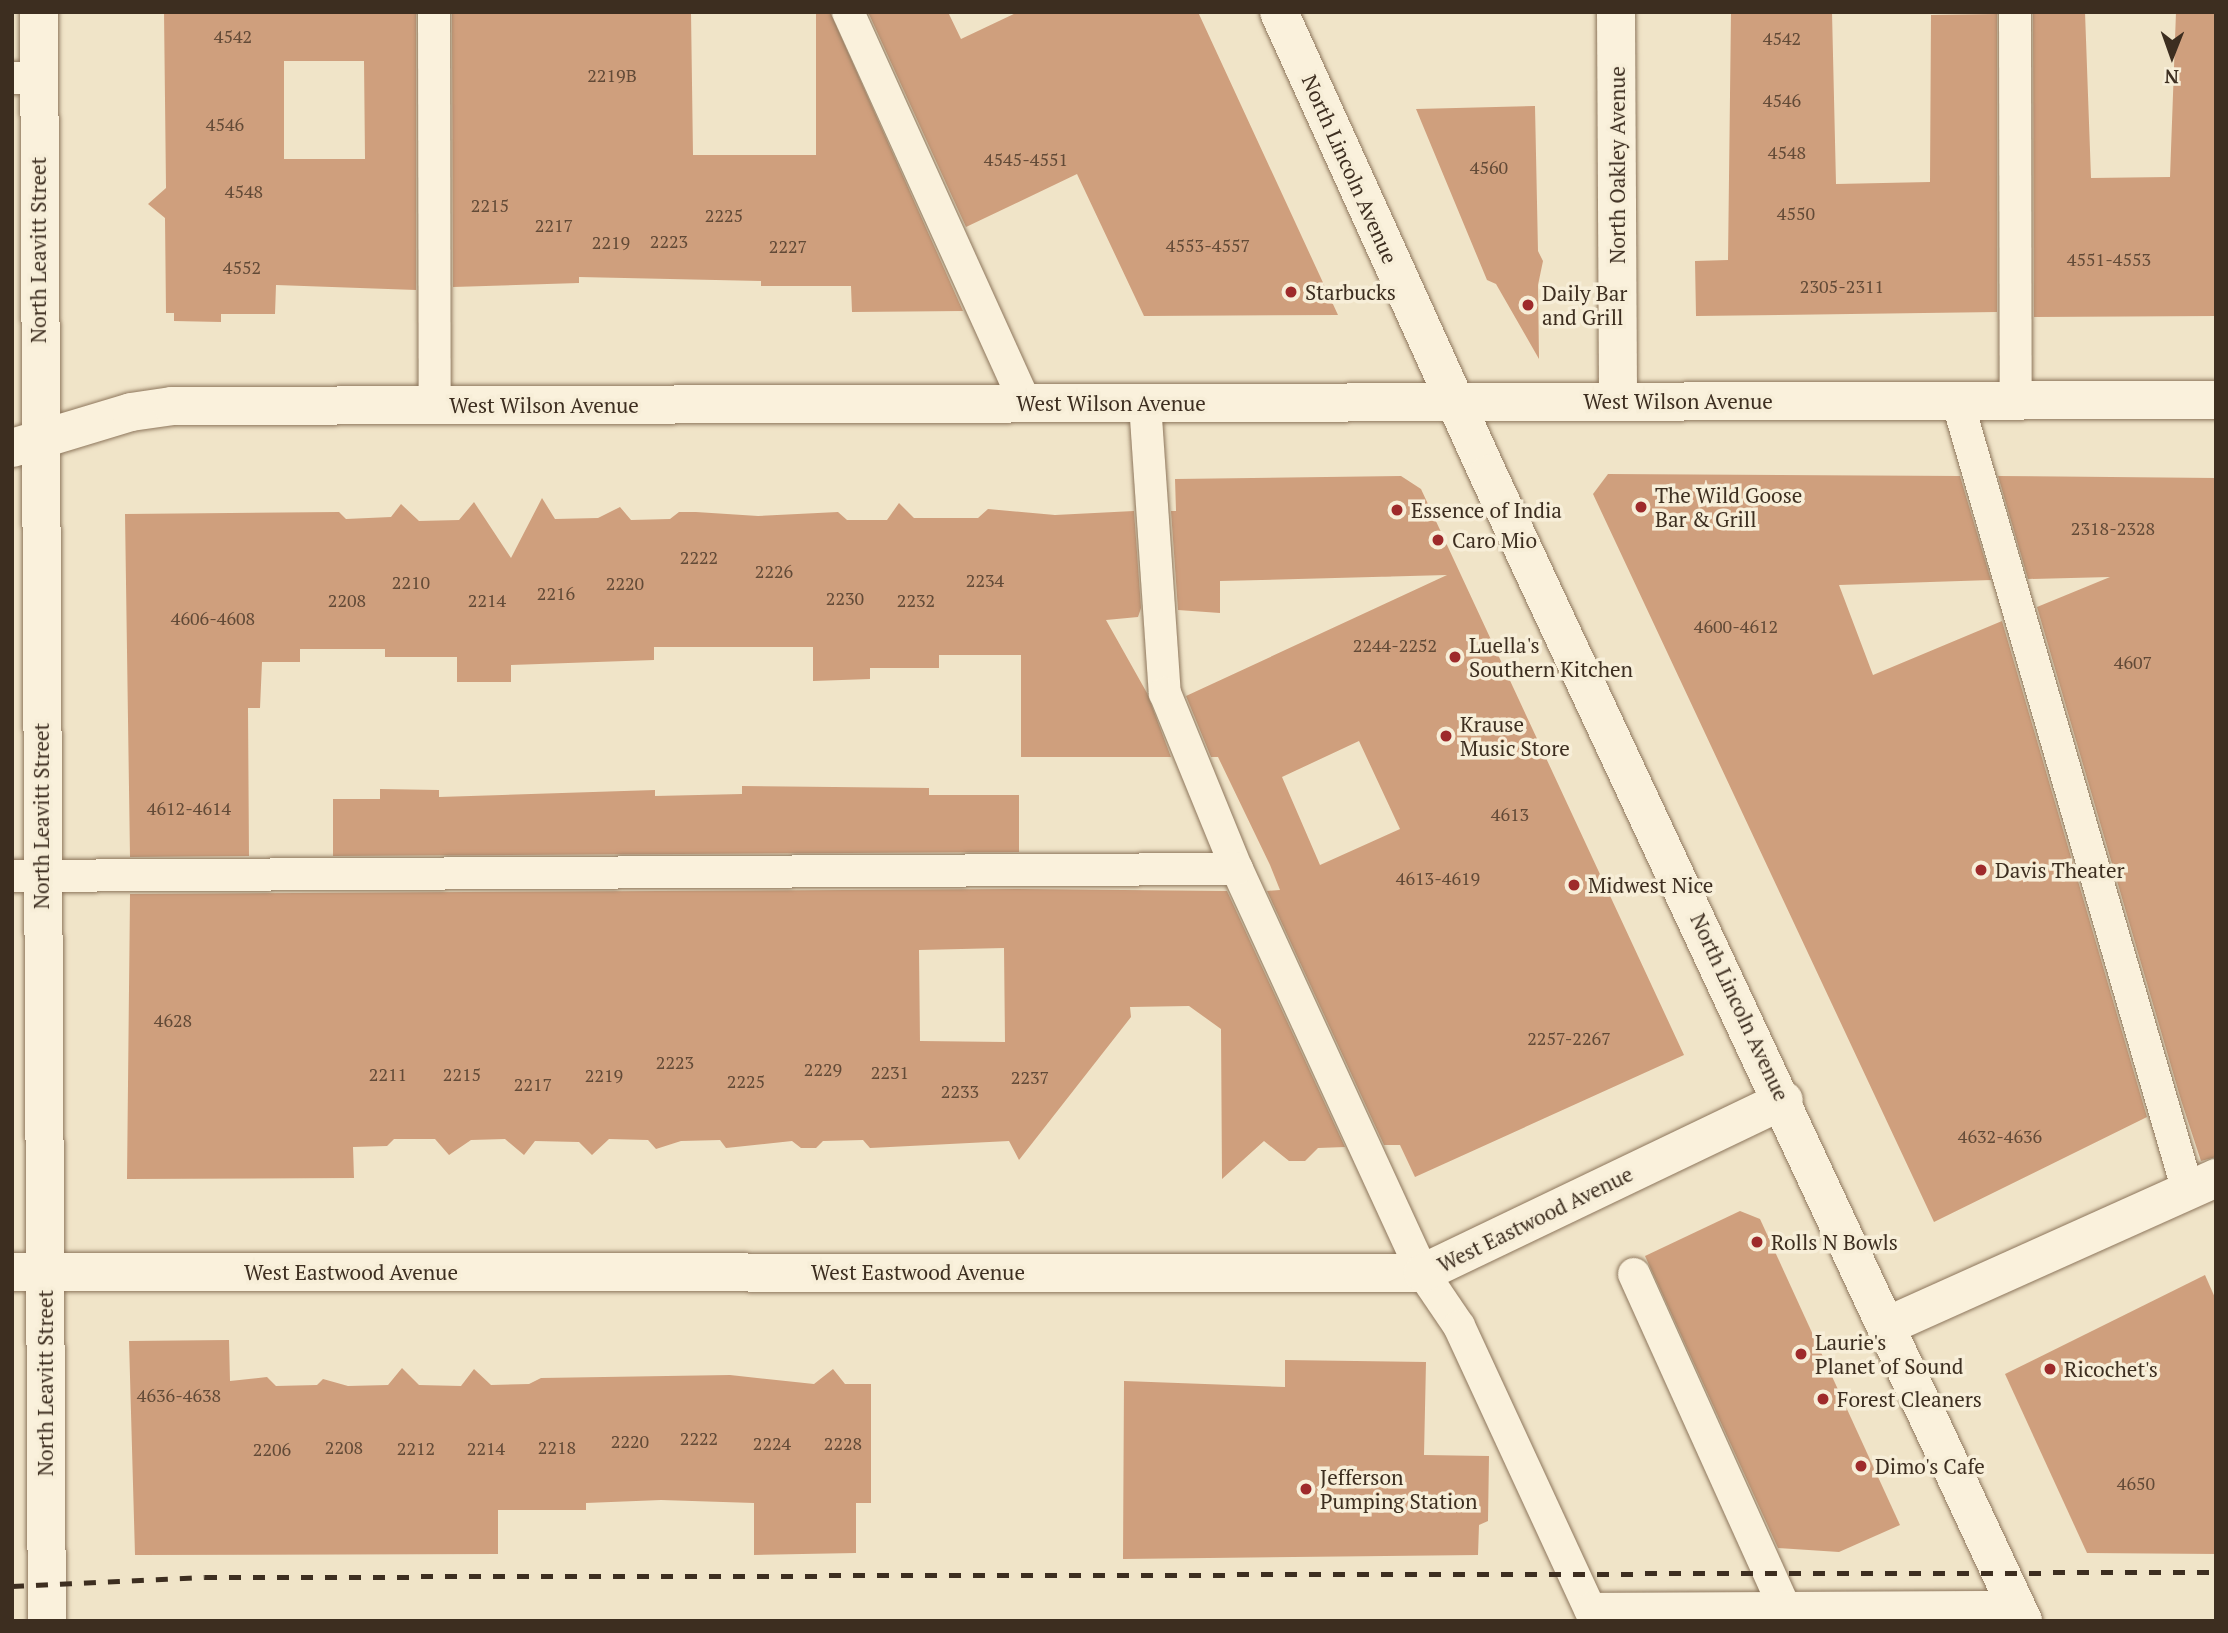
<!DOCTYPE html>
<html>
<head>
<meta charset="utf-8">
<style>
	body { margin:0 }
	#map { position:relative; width:2228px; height:1633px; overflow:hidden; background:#f0e4c8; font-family:"PT Serif",serif }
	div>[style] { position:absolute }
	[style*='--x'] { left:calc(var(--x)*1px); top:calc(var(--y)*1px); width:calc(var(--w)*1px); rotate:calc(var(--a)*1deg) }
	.building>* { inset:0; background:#cf9f7d }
	.roads { filter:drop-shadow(0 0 2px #8d765c) drop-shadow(0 0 2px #8d765c) }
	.service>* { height:32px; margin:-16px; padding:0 16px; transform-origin:16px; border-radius:16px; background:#faf1dc }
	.minor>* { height:38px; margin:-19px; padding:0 19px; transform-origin:19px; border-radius:19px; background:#faf1dc }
	.tertiary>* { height:38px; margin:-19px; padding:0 19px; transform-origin:19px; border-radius:19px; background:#faf1dc }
	.secondary>* { height:38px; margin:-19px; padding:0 19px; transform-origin:19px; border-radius:19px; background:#faf1dc }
	.rail>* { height:5px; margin-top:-2.5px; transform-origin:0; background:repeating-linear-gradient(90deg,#3d2e20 0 12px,transparent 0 24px) }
	.dots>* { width:19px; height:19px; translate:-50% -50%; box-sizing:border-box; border:4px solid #f7eed8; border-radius:50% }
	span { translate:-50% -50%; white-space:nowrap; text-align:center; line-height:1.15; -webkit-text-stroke:7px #f7eed8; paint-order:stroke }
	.number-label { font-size:18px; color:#624a37 }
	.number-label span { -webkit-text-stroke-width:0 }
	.street-label { font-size:21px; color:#3d2e20 }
	.poi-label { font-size:21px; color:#3d2e20 }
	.left { translate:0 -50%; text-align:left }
	.frame { position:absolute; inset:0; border:14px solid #3d2e20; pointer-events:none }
	.north { position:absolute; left:2137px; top:21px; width:70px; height:70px; -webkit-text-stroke:5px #f7eed8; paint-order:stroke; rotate:181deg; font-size:19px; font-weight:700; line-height:28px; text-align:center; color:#3d2e20 }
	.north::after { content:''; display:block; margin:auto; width:24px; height:32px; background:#3d2e20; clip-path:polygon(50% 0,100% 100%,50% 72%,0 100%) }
</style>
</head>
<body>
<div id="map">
	<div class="building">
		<div style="clip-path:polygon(evenodd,164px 12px,416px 12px,416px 290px,276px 285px,275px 314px,221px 314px,221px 322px,174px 321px,174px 313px,166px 313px,165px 218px,148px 204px,166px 188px,164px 12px,284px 61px,364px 61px,365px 159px,284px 159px,284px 61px)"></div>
		<div style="clip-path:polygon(452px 12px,691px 12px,693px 155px,816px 155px,816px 12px,830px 12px,963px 311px,852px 312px,851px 286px,761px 286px,761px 281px,579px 277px,579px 283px,453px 287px)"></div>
		<div style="clip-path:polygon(868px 12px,948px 12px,961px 39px,1018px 12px,1198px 12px,1338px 315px,1144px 316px,1077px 174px,966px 227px)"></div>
		<div style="clip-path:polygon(1731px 12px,1832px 12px,1836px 184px,1930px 182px,1931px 15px,1997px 14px,1997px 312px,1696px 316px,1695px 261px,1728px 260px)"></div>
		<div style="clip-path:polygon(2033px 12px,2085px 12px,2091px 178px,2170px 177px,2176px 12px,2216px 12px,2216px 316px,2034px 317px)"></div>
		<div style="clip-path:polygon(1535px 106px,1538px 251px,1543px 261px,1538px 285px,1539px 359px,1496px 284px,1487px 280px,1416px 109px)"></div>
		<div style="clip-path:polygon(1608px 474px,1960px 476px,1991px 580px,1839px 585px,1873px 675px,2002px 621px,2147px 1117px,1934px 1222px,1593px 494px)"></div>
		<div style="clip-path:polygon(evenodd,1401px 476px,1421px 489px,1684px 1055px,1415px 1177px,1400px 1145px,1384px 1145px,1267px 891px,1280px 890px,1270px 865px,1218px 757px,1211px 757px,1186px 696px,1447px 575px,1220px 581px,1220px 613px,1178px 610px,1171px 511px,1176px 511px,1175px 479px,1401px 476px,1359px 741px,1400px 829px,1320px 865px,1282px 777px,1359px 741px)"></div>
		<div style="clip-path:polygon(1998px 476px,2216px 478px,2216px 1157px,2201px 1161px,2181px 1100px,2037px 607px,2110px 577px,2028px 579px)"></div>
		<div style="clip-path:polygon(542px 498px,555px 519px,598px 518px,620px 507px,631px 520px,670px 519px,679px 512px,696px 512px,758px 516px,838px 512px,847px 520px,887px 520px,899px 503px,914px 518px,978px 518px,988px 509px,1055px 515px,1134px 511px,1141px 608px,1138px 617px,1106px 620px,1147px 693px,1171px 757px,1021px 757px,1021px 655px,939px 655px,939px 668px,870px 668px,870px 679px,813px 681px,813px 647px,654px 647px,654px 660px,511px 665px,511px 682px,457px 682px,457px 657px,385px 657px,385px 649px,300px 649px,300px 662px,262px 662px,260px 708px,248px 708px,249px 856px,130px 857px,125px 514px,339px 512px,346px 519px,391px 517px,401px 504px,419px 521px,459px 520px,474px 502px,511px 558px)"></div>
		<div style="clip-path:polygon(742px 786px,929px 788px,929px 795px,1019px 795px,1019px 852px,333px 856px,333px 799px,380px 799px,380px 789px,439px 790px,439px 797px,655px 790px,655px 796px,742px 794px)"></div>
		<div style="clip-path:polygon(evenodd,1018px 889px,1227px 891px,1345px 1147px,1318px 1148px,1305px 1161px,1289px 1161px,1264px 1141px,1222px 1179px,1221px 1029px,1189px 1006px,1130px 1007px,1131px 1017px,1019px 1160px,1009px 1141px,870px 1148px,863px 1140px,823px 1141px,816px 1148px,801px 1148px,792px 1141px,726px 1148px,720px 1140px,681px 1141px,656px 1149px,648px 1140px,609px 1139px,592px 1155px,579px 1142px,535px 1141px,524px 1155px,505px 1139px,471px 1140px,449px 1155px,435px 1139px,394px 1139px,387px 1146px,353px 1147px,354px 1178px,127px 1179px,130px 894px,1018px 889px,1004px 948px,1005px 1042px,920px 1041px,919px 950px,1004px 948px)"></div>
		<div style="clip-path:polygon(1740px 1211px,1760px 1219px,1900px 1525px,1839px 1552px,1778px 1548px,1645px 1256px)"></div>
		<div style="clip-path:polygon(2205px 1275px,2216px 1300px,2216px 1554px,2087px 1553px,2005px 1374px)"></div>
		<div style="clip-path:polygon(229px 1340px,230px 1381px,267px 1377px,276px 1386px,317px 1385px,323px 1379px,348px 1386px,388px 1385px,402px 1368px,419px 1385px,461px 1386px,474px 1369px,491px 1385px,529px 1384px,541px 1378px,730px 1375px,814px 1384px,833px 1369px,845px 1384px,871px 1384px,871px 1503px,856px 1503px,856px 1553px,754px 1555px,754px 1503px,661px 1500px,586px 1503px,586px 1510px,498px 1510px,498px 1554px,135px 1555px,129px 1341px)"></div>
		<div style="clip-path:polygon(1285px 1360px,1426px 1362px,1424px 1455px,1489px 1456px,1488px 1521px,1479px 1525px,1478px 1555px,1123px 1559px,1124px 1381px,1285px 1387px)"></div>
	</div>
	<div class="roads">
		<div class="service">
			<div style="--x:434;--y:12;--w:393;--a:89.9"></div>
			<div style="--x:848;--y:12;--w:429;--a:65.6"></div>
			<div style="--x:2015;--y:12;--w:389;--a:89.9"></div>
			<div style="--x:12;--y:78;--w:27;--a:0"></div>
			<div style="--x:1957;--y:400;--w:824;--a:73.72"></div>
			<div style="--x:1145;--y:403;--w:291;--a:86.1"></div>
			<div style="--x:1165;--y:693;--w:190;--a:67.8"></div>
			<div style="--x:1237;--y:869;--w:445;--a:65.3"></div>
			<div style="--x:1423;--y:1273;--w:64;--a:55.8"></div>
			<div style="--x:1459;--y:1326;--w:325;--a:65.2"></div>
			<div style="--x:12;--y:876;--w:1225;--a:-0.33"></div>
			<div style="--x:1634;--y:1274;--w:367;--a:65.7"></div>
			<div style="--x:1590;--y:1609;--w:427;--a:-0.3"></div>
		</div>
		<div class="minor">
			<div style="--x:39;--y:12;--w:1609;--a:89.72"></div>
			<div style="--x:1616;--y:12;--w:389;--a:89.7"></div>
			<div style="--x:12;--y:1272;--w:1411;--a:0.04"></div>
			<div style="--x:1423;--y:1273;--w:400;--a:-25.6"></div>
			<div style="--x:1889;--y:1325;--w:359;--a:-24.2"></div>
		</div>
		<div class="tertiary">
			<div style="--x:12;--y:448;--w:124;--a:-16.8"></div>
			<div style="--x:131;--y:412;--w:41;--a:-8.3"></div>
			<div style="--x:172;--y:406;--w:2044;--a:-0.17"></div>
		</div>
		<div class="secondary">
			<div style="--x:1279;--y:12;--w:507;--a:65.66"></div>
			<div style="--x:1488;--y:474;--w:1266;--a:64.99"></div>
		</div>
	</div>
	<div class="rail">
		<div style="--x:12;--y:1586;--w:193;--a:-2.7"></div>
		<div style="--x:205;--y:1577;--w:2011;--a:-0.14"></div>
	</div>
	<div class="dots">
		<div style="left:1291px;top:292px;background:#9e2a2b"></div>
		<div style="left:1528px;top:305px;background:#9e2a2b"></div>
		<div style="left:1641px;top:507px;background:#9e2a2b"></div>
		<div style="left:1397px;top:510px;background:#9e2a2b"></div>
		<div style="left:1438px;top:540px;background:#9e2a2b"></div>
		<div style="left:1455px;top:657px;background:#9e2a2b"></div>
		<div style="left:1446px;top:736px;background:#9e2a2b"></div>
		<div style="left:1981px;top:870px;background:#9e2a2b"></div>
		<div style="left:1574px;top:885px;background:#9e2a2b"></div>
		<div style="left:1757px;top:1242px;background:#9e2a2b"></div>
		<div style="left:1801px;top:1354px;background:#9e2a2b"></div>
		<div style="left:2050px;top:1369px;background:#9e2a2b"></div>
		<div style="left:1823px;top:1399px;background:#9e2a2b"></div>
		<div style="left:1861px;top:1466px;background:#9e2a2b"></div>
		<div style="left:1306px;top:1489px;background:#9e2a2b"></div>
	</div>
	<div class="number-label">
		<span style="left:233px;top:36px">4542</span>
		<span style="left:1782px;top:38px">4542</span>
		<span style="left:612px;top:75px">2219B</span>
		<span style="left:1782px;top:100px">4546</span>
		<span style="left:225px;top:124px">4546</span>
		<span style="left:1787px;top:152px">4548</span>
		<span style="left:1026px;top:159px">4545-4551</span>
		<span style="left:1489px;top:167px">4560</span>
		<span style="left:244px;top:191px">4548</span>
		<span style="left:490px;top:205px">2215</span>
		<span style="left:1796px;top:213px">4550</span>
		<span style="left:724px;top:215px">2225</span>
		<span style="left:554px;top:225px">2217</span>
		<span style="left:669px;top:241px">2223</span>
		<span style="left:611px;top:242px">2219</span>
		<span style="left:1208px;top:245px">4553-4557</span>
		<span style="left:788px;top:246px">2227</span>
		<span style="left:2109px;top:259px">4551-4553</span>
		<span style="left:242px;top:267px">4552</span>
		<span style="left:1842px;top:286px">2305-2311</span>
		<span style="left:2113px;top:528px">2318-2328</span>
		<span style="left:699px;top:557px">2222</span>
		<span style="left:774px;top:571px">2226</span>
		<span style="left:985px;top:580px">2234</span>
		<span style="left:411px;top:582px">2210</span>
		<span style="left:625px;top:583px">2220</span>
		<span style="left:556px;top:593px">2216</span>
		<span style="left:845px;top:598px">2230</span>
		<span style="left:347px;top:600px">2208</span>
		<span style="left:487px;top:600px">2214</span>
		<span style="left:916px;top:600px">2232</span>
		<span style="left:213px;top:618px">4606-4608</span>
		<span style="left:1736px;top:626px">4600-4612</span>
		<span style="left:1395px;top:645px">2244-2252</span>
		<span style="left:2133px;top:662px">4607</span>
		<span style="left:189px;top:808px">4612-4614</span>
		<span style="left:1510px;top:814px">4613</span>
		<span style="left:1438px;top:878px">4613-4619</span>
		<span style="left:173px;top:1020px">4628</span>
		<span style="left:1569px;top:1038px">2257-2267</span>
		<span style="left:675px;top:1062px">2223</span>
		<span style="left:823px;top:1069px">2229</span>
		<span style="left:890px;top:1072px">2231</span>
		<span style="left:388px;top:1074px">2211</span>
		<span style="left:462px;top:1074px">2215</span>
		<span style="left:604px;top:1075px">2219</span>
		<span style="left:1030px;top:1077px">2237</span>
		<span style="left:746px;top:1081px">2225</span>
		<span style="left:533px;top:1084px">2217</span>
		<span style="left:960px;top:1091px">2233</span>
		<span style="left:2000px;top:1136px">4632-4636</span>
		<span style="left:179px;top:1395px">4636-4638</span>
		<span style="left:699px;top:1438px">2222</span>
		<span style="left:630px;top:1441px">2220</span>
		<span style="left:772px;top:1443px">2224</span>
		<span style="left:843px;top:1443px">2228</span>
		<span style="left:344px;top:1447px">2208</span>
		<span style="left:557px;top:1447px">2218</span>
		<span style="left:416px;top:1448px">2212</span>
		<span style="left:486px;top:1448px">2214</span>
		<span style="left:272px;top:1449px">2206</span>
		<span style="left:2136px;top:1483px">4650</span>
	</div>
	<div class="street-label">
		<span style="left:1617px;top:165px;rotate:-90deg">North Oakley Avenue</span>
		<span style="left:1350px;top:169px;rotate:66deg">North Lincoln Avenue</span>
		<span style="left:38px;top:250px;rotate:-90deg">North Leavitt Street</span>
		<span style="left:1678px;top:401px">West Wilson Avenue</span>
		<span style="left:1111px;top:403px">West Wilson Avenue</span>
		<span style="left:544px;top:405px">West Wilson Avenue</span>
		<span style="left:41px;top:816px;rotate:-90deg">North Leavitt Street</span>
		<span style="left:1740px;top:1007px;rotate:65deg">North Lincoln Avenue</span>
		<span style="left:1535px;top:1219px;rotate:-26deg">West Eastwood Avenue</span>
		<span style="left:351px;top:1272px">West Eastwood Avenue</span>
		<span style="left:918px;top:1272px">West Eastwood Avenue</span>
		<span style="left:45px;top:1383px;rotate:-90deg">North Leavitt Street</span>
	</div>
	<div class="poi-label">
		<span class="left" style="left:1305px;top:292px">Starbucks</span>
		<span class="left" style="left:1542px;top:305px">Daily Bar<br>and Grill</span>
		<span class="left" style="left:1655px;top:507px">The Wild Goose<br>Bar &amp; Grill</span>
		<span class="left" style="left:1411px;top:510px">Essence of India</span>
		<span class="left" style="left:1452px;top:540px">Caro Mio</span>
		<span class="left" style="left:1469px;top:657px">Luella's<br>Southern Kitchen</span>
		<span class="left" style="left:1460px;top:736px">Krause<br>Music Store</span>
		<span class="left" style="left:1995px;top:870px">Davis Theater</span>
		<span class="left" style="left:1588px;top:885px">Midwest Nice</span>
		<span class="left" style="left:1771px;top:1242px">Rolls N Bowls</span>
		<span class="left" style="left:1815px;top:1354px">Laurie's<br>Planet of Sound</span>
		<span class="left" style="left:2064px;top:1369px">Ricochet's</span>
		<span class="left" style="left:1837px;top:1399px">Forest Cleaners</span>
		<span class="left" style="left:1875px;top:1466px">Dimo's Cafe</span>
		<span class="left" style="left:1320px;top:1489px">Jefferson<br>Pumping Station</span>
	</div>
	<div class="frame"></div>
	<div class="north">N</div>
</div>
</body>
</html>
